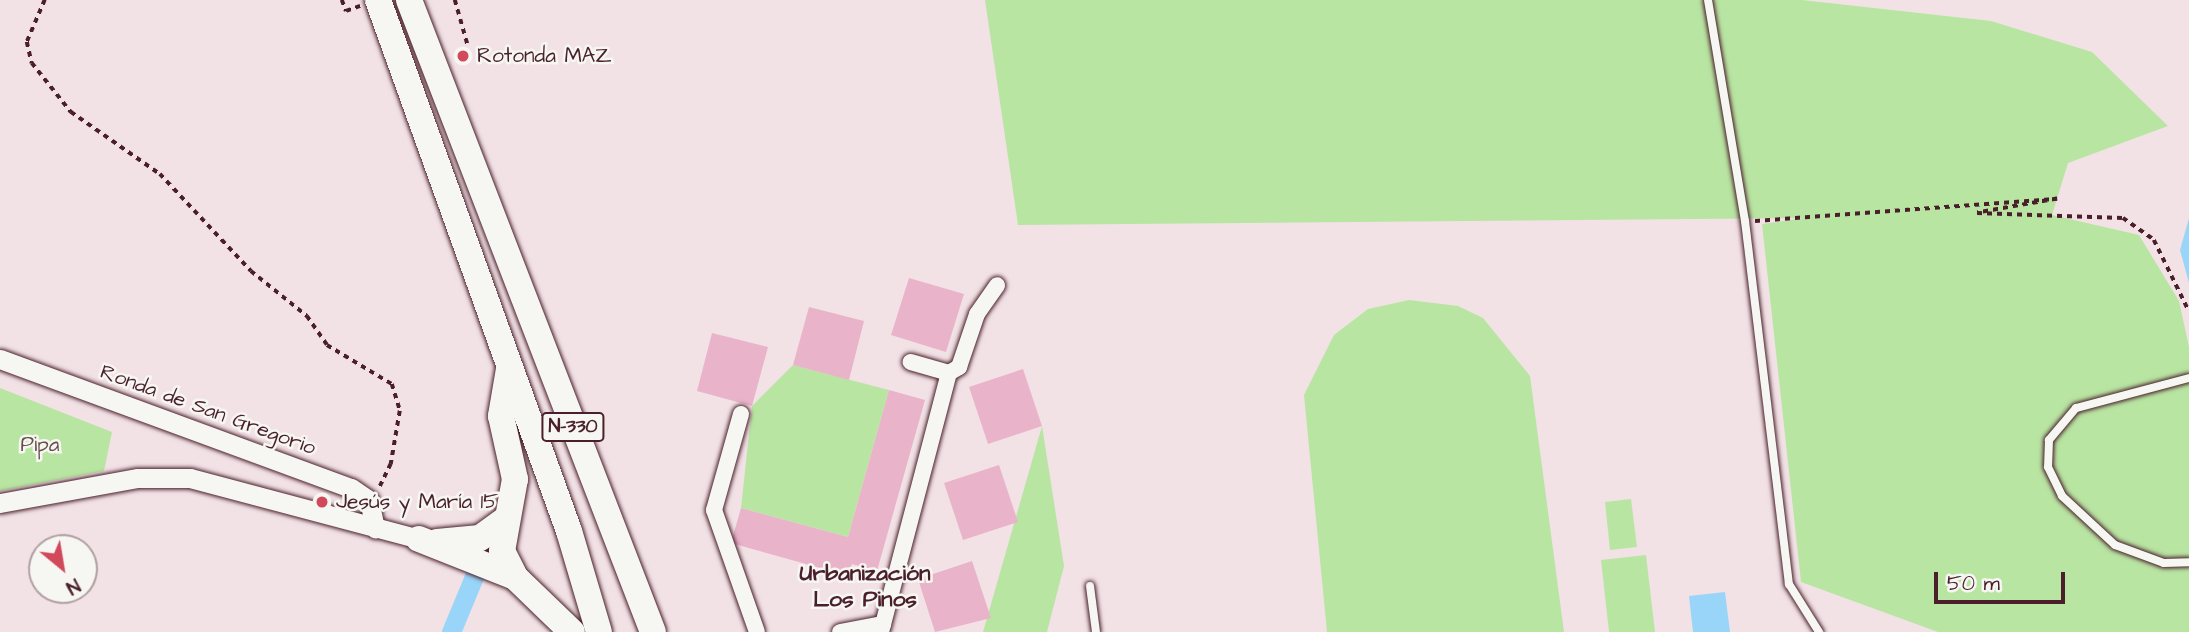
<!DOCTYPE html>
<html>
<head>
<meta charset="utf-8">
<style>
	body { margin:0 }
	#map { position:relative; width:2189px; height:632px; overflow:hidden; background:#f2e2e6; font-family:"Architects Daughter",sans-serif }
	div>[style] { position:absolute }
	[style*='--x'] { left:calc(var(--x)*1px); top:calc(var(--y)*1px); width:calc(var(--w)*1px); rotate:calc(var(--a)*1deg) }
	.green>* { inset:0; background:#b9e5a3 }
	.water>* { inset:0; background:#98d5f9 }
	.canal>* { height:19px; margin:-9.5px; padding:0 9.5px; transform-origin:9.5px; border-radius:9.5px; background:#98d5f9 }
	.building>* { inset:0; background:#e9b3ca }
	.path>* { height:3.5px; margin-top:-1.75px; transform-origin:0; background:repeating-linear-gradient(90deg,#4a1f2b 0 5px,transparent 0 10px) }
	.roads { filter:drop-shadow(0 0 2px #4a1f2b) drop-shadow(0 0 2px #4a1f2b) }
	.service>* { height:8px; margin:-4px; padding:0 4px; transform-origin:4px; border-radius:4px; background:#f6f6f2 }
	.minor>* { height:16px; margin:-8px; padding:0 8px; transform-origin:8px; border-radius:8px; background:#f6f6f2 }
	.tertiary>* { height:19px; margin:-9.5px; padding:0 9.5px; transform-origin:9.5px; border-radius:9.5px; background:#f6f6f2 }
	.trunk>* { height:26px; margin:-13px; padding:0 13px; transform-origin:13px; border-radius:13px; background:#f6f6f2 }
	.dots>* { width:19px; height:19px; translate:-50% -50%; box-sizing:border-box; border:4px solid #f6f6f2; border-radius:50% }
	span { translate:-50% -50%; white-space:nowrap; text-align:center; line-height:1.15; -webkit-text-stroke:5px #f6f6f2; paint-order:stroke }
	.shield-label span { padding:2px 5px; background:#f6f6f2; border:2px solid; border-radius:5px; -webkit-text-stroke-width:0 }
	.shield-label { font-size:19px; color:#4a1f2b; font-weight:700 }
	.poi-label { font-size:21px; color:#4a1f2b }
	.left { translate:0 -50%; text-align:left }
	.street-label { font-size:21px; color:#4a1f2b }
	.park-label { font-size:21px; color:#665049 }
	.neighbourhood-label { font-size:23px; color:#4a1f2b; font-weight:700 }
	.north { position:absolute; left:28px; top:534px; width:70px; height:70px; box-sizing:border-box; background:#f6f6f2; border:2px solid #b1a0a2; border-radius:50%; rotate:150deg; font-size:19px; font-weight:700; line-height:28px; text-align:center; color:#4a1f2b }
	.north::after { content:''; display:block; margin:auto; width:24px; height:32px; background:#d1495b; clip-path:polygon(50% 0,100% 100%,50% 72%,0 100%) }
	.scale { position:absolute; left:1934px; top:572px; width:131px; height:32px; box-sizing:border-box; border:4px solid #4a1f2b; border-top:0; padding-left:9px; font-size:21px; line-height:24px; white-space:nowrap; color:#4a1f2b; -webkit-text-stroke:5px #f6f6f2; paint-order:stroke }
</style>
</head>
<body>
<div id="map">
	<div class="green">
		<div style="clip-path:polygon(985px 0,1802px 0,1991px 21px,2092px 52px,2168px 126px,2068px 163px,2052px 215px,2139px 235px,2179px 301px,2189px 347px,2189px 632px,1938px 632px,1801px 582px,1762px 224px,1804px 218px,1018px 225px)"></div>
		<div style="clip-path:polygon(1409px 300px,1458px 306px,1483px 318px,1530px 376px,1564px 632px,1327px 632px,1304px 395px,1334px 335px,1368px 309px)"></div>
		<div style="clip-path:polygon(793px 365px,889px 390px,848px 537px,741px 508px,752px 406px)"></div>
		<div style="clip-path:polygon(0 388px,112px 432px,104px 471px,0 491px)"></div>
		<div style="clip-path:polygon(1042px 426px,1064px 566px,1047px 632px,983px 632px)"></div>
		<div style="clip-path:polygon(1631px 499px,1637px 547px,1610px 550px,1605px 502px)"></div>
		<div style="clip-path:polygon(1646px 555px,1655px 632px,1609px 632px,1601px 560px)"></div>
	</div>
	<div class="water">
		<div style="clip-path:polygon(2189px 218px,2189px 283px,2180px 250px)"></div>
		<div style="clip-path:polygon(1725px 592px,1730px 632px,1693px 632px,1689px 596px)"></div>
	</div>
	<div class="canal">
		<div style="--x:451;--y:632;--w:63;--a:-67.5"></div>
	</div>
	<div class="building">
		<div style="clip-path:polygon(909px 278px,964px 294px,946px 352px,891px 335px)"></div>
		<div style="clip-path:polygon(809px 307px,864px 321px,849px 380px,793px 365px)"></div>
		<div style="clip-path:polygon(712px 333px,768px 347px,752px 406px,697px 391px)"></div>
		<div style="clip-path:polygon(1023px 369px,1042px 426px,988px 444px,969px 387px)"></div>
		<div style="clip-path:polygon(889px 390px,925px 400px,877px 571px,852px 564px,849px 576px,731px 543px,741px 508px,848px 537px)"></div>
		<div style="clip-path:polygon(999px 465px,1018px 522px,963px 540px,944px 483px)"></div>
		<div style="clip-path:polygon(972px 561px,991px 618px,935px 632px,918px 579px)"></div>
	</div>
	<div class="path">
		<div style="--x:45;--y:0;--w:46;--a:113.2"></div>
		<div style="--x:27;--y:42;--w:22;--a:77"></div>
		<div style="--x:32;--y:63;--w:63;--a:51.5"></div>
		<div style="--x:71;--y:112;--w:108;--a:34.9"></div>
		<div style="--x:160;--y:174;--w:133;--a:46.8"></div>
		<div style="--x:251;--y:271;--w:72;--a:38.8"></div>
		<div style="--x:307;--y:316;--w:35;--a:55"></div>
		<div style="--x:327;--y:345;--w:76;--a:31"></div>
		<div style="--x:392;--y:384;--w:28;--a:73"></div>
		<div style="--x:400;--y:411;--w:54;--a:99.6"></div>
		<div style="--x:391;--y:464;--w:25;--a:116"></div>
		<div style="--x:342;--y:0;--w:12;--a:70"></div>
		<div style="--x:346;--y:11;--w:15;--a:-20"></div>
		<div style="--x:455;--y:0;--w:48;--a:74.2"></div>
		<div style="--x:1755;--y:221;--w:303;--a:-4.2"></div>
		<div style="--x:2057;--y:199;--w:81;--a:170.1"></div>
		<div style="--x:1977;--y:213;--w:146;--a:2"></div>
		<div style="--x:2123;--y:218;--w:38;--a:35"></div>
		<div style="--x:2154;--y:240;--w:79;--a:63.8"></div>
	</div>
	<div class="roads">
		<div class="service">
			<div style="--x:1708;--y:0;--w:224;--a:80.5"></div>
			<div style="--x:1745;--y:221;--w:366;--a:83.1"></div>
			<div style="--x:1789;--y:584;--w:57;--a:58"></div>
			<div style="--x:2189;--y:378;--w:117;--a:165.1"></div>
			<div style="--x:2076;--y:408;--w:42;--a:130.2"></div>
			<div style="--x:2049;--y:440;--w:27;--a:92"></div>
			<div style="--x:2048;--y:467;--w:32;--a:64"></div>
			<div style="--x:2062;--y:496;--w:72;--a:42.8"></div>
			<div style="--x:2115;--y:545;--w:52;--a:20.2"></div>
			<div style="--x:2164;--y:563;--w:25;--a:-2"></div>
			<div style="--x:1090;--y:586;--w:46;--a:82.6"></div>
		</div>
		<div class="minor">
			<div style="--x:949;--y:373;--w:12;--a:-31"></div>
			<div style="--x:959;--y:367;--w:56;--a:-71.2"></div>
			<div style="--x:977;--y:314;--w:35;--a:-55"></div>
			<div style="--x:741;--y:414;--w:100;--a:105.7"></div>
			<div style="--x:714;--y:510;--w:129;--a:70.6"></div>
			<div style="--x:840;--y:632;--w:44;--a:-10.5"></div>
			<div style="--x:881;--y:632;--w:268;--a:-75.3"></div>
			<div style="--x:949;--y:373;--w:40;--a:-164"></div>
		</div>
		<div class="tertiary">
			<div style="--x:0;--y:359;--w:374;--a:20.2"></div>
			<div style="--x:351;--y:488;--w:22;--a:34"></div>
			<div style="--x:369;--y:500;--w:29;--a:78"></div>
			<div style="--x:0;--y:503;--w:140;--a:-10.3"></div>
			<div style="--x:138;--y:478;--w:52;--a:0"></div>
			<div style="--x:190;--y:478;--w:237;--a:14.9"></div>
		</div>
		<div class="trunk">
			<div style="--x:378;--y:0;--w:564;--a:70.22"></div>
			<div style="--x:569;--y:531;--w:105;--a:73.5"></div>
			<div style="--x:409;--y:0;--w:677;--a:68.89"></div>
			<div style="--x:509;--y:369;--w:48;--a:99.7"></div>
			<div style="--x:501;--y:416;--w:65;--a:77.5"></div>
			<div style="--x:515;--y:479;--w:73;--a:100.2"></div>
			<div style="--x:502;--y:551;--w:29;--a:63"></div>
			<div style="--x:419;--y:539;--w:103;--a:21.6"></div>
			<div style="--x:515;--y:577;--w:79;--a:44"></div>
			<div style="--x:437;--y:542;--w:43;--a:-5.3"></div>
			<div style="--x:480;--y:538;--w:31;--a:-36"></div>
		</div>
	</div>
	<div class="dots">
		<div style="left:463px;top:56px;background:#d1495b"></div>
		<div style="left:322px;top:502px;background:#d1495b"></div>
	</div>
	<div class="shield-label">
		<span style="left:573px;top:427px">N-330</span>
	</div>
	<div class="poi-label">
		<span class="left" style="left:477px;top:56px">Rotonda MAZ</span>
		<span class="left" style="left:336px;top:502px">Jesús y María 15</span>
	</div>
	<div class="street-label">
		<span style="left:208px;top:410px;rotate:20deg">Ronda de San Gregorio</span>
	</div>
	<div class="park-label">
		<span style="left:40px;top:445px">Pipa</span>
	</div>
	<div class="neighbourhood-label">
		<span style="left:865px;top:586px">Urbanización<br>Los Pinos</span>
	</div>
	<div class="north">N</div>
	<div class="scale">50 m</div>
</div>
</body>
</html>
